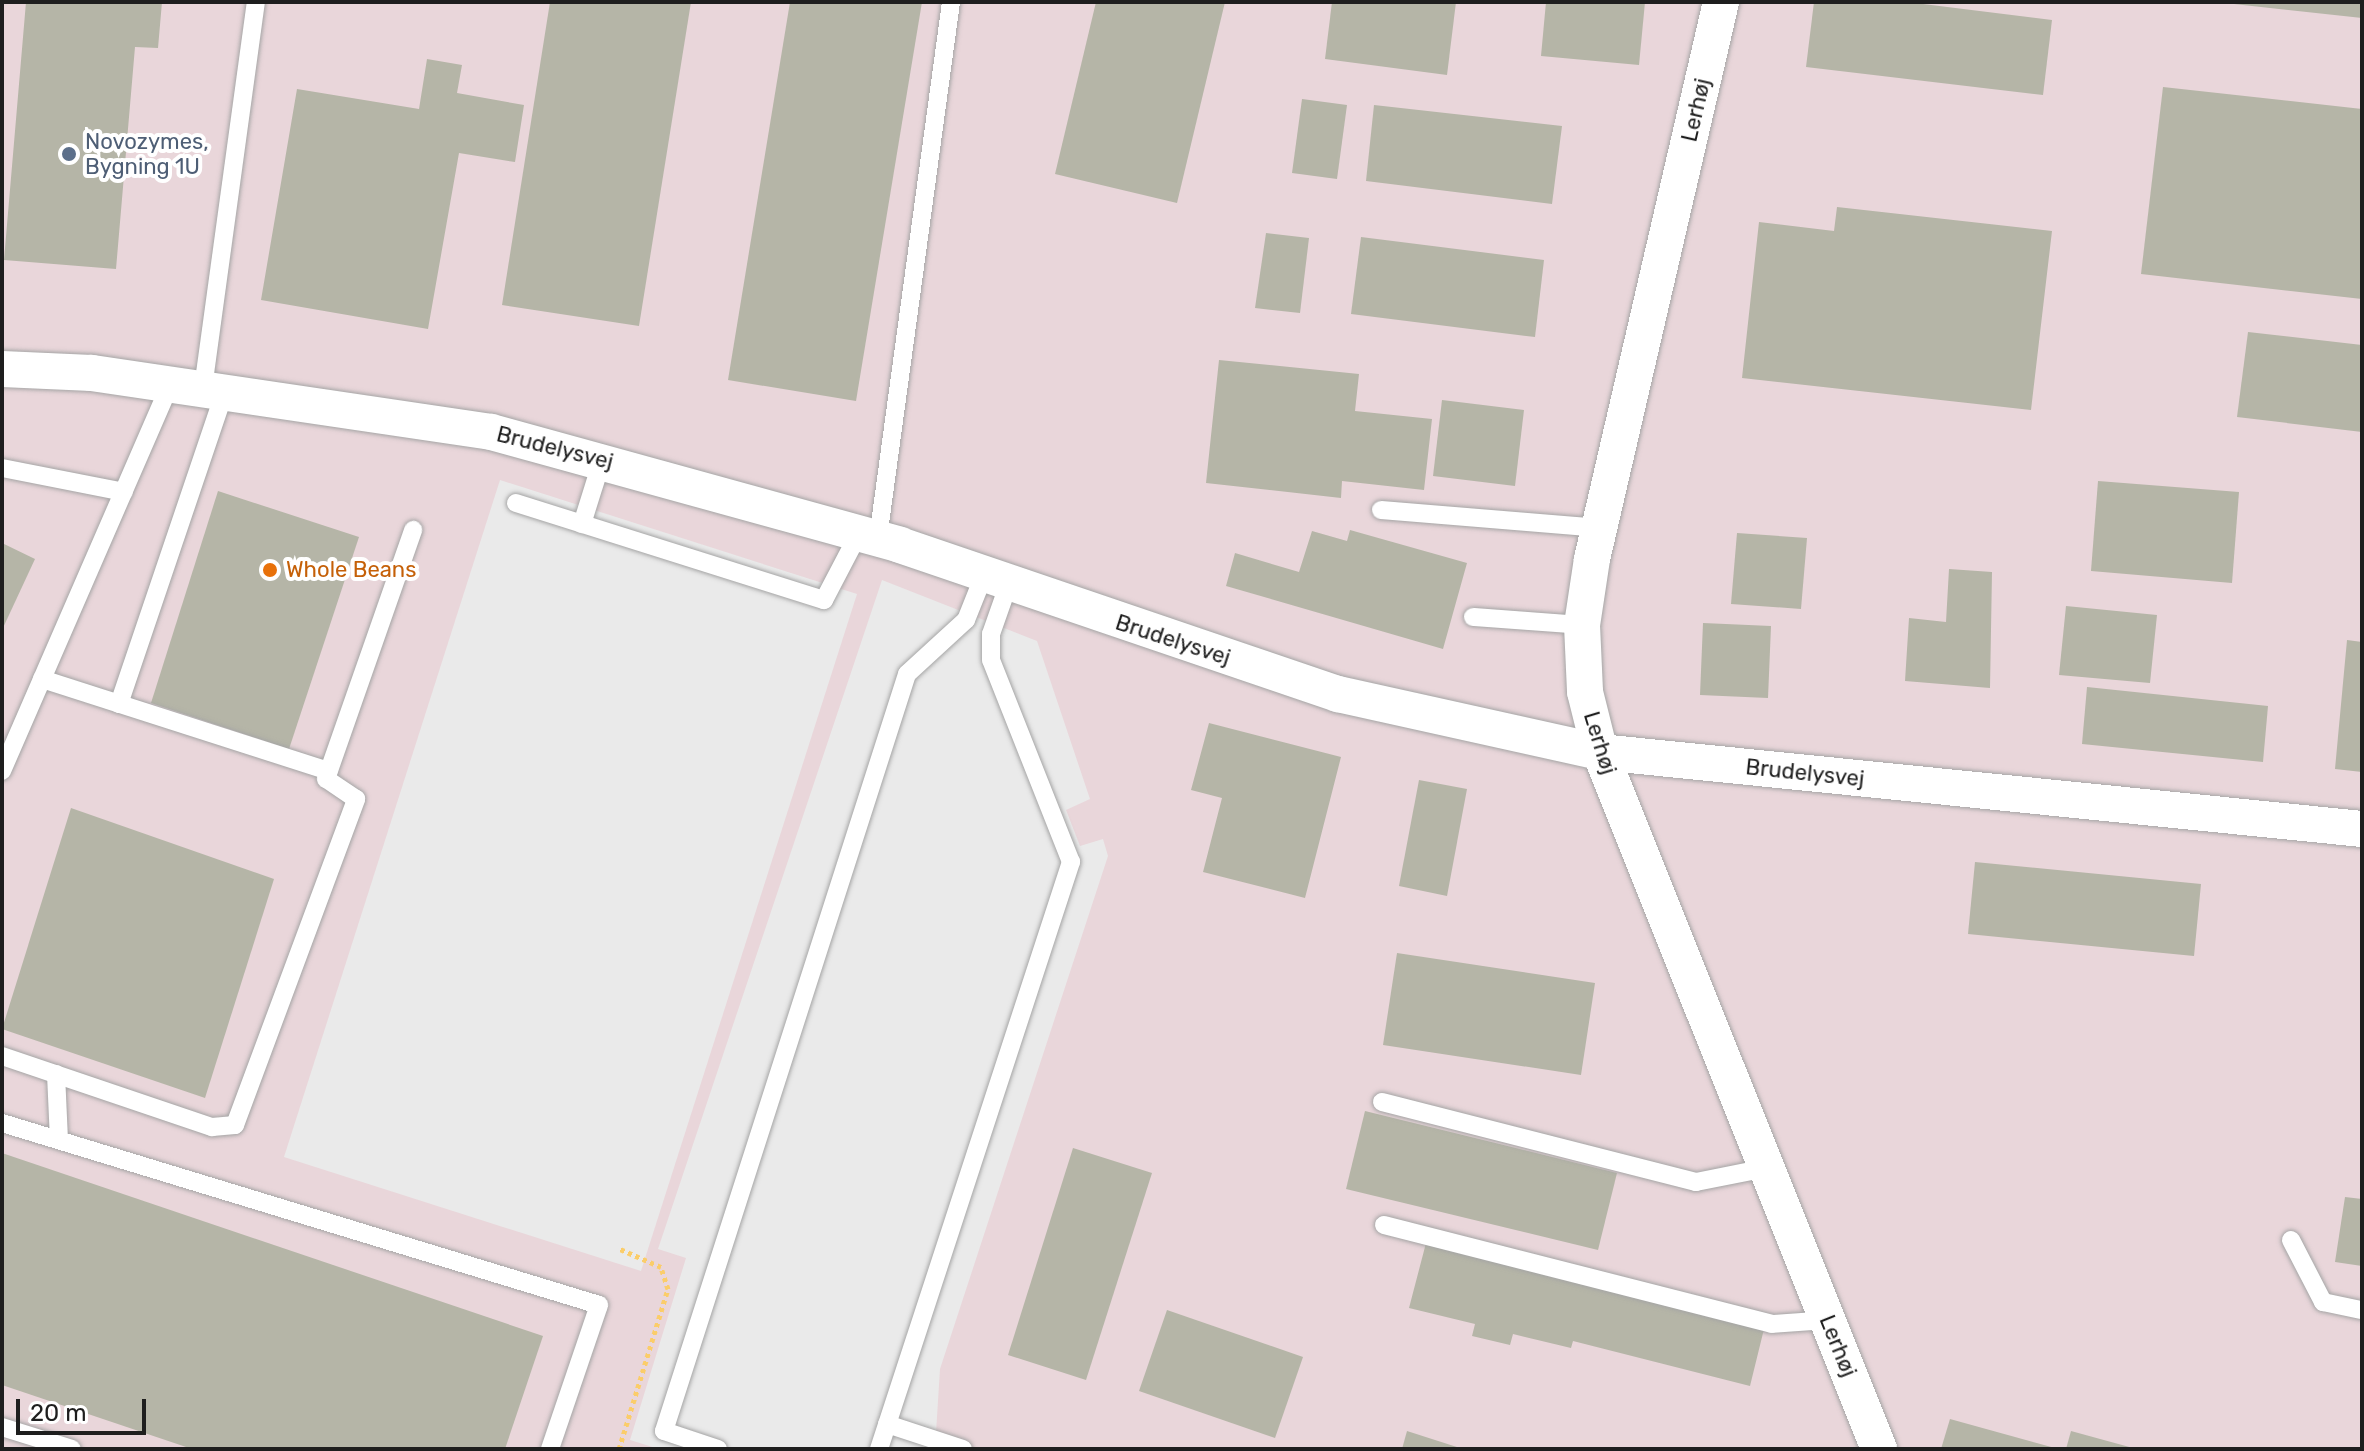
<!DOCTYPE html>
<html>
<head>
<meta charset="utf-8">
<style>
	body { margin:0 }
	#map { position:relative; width:2364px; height:1451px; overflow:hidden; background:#edefe4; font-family:Rubik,sans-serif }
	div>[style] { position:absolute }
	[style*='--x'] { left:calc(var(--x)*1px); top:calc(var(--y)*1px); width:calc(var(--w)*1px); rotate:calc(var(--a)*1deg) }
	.industrial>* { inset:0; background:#e9d6da }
	.parking>* { inset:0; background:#eaeaea }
	.building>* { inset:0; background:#b5b5a7 }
	.path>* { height:5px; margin-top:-2.5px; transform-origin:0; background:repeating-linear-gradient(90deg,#fbcd6a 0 4px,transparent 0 8px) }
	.roads { filter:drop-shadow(0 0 2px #a5a5a5) drop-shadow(0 0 2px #a5a5a5) }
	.service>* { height:18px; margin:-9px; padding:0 9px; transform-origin:9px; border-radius:9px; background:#fff }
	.minor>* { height:36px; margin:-18px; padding:0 18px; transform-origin:18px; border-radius:18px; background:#fff }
	.dots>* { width:22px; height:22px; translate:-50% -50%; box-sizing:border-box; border:4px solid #fff; border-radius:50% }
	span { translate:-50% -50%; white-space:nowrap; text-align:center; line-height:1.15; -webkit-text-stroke:8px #fff; paint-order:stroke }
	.street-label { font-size:22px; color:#1e1e1e }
	.service-label { font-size:22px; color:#4e5e75 }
	.left { translate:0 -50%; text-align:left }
	.food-label { font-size:22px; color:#c56008 }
	.frame { position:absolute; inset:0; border:4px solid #1e1e1e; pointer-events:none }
	.scale { position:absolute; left:16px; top:1399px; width:130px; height:36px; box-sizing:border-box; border:4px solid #1e1e1e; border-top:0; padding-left:10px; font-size:24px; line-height:28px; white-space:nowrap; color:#1e1e1e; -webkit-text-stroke:6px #fff; paint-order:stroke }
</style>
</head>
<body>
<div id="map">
	<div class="industrial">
		<div style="clip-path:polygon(2px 2px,2362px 2px,2362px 1449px,2px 1449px)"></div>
	</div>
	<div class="parking">
		<div style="clip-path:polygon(500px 480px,857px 594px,641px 1271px,284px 1157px)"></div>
		<div style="clip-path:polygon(882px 580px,1037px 641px,1090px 799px,1066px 810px,1080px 846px,1103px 839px,1108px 856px,940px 1369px,935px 1449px,659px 1449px,630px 1440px,686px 1258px,658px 1249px)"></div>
	</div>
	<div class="building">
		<div style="clip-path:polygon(26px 2px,162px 2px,158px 48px,135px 47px,116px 269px,4px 260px)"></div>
		<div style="clip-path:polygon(550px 2px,691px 2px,639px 326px,502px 305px)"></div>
		<div style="clip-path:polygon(790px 2px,922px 2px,856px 401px,728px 380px)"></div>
		<div style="clip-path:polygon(1096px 2px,1225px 2px,1177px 203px,1055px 174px)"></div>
		<div style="clip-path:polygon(1332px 2px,1456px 2px,1447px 75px,1325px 59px)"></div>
		<div style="clip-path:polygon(1546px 2px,1645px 2px,1639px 65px,1541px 56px)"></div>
		<div style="clip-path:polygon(1814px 2px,1907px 2px,2052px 20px,2043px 95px,1806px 67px)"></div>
		<div style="clip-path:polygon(2234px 2px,2362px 2px,2362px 18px,2234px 4px)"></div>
		<div style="clip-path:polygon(427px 59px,462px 65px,457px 93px,524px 105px,515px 162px,459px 153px,428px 329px,261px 300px,297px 89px,419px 109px)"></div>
		<div style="clip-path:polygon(2163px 87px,2362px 109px,2362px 299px,2141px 274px)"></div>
		<div style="clip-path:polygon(1302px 99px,1347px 105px,1337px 179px,1292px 173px)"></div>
		<div style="clip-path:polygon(1374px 105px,1562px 126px,1552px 204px,1366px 181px)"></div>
		<div style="clip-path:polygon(1837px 207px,2052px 231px,2031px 410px,1742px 378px,1759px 222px,1834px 231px)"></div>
		<div style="clip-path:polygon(1266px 233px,1309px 238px,1300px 313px,1255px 308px)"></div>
		<div style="clip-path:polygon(1361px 237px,1544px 260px,1535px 337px,1351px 314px)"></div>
		<div style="clip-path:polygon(2248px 332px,2362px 345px,2362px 432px,2237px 417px)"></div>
		<div style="clip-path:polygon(1219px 360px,1359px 374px,1355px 411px,1432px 419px,1424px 490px,1342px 481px,1341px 498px,1206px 483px)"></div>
		<div style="clip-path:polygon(1442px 400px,1524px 410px,1515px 486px,1433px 476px)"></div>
		<div style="clip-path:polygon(2098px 481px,2239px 492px,2232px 583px,2091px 571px)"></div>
		<div style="clip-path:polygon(218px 491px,359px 537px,289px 749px,151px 703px)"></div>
		<div style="clip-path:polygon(1350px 530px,1467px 563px,1443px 649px,1226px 586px,1235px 553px,1299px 572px,1312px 531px,1347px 541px)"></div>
		<div style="clip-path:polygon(1737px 533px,1807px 538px,1801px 609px,1731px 604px)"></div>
		<div style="clip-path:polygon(2px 543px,35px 559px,2px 630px)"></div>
		<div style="clip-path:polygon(1949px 569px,1992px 572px,1990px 688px,1905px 681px,1909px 618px,1946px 622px)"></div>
		<div style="clip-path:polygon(2066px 606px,2157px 615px,2150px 683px,2059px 675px)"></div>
		<div style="clip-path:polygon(1703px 623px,1771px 626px,1768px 698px,1700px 695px)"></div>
		<div style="clip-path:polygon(2347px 640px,2362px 642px,2362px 772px,2335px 769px)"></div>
		<div style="clip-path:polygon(2087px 687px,2268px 706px,2263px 762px,2082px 744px)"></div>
		<div style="clip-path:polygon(1209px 723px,1341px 757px,1305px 898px,1203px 872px,1222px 798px,1191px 790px)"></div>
		<div style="clip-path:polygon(1419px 780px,1467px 789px,1447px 896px,1399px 886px)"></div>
		<div style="clip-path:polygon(71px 808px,274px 879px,205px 1098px,2px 1029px)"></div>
		<div style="clip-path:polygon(1975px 862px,2201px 884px,2194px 956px,1968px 934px)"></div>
		<div style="clip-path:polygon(1397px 953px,1595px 983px,1581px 1075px,1383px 1045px)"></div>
		<div style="clip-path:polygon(1365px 1111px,1617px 1173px,1598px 1250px,1346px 1189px)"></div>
		<div style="clip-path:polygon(1073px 1148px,1152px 1173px,1086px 1380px,1008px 1355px)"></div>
		<div style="clip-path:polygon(2px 1153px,543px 1336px,505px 1449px,192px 1449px,2px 1385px)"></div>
		<div style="clip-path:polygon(2345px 1197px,2362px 1199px,2362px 1266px,2335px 1262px)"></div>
		<div style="clip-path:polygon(1426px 1243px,1764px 1329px,1750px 1386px,1573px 1341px,1571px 1348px,1513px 1334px,1510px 1345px,1472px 1336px,1475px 1324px,1409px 1308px)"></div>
		<div style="clip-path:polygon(1167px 1310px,1303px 1357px,1275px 1438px,1139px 1391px)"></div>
		<div style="clip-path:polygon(1950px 1419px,2055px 1448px,2055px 1449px,1941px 1449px)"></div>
		<div style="clip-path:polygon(1407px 1431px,1460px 1448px,1460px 1449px,1402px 1449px)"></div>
		<div style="clip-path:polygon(2071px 1431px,2133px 1448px,2133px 1449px,2066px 1449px)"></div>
	</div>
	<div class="path">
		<div style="--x:619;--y:1449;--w:167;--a:-73"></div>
		<div style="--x:668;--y:1289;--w:23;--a:-108"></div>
		<div style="--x:661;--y:1267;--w:45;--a:-156.3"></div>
	</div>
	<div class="roads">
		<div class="service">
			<div style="--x:203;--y:388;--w:390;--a:-82.2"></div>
			<div style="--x:2;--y:468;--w:124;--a:11.1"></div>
			<div style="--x:516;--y:503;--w:323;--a:17.5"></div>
			<div style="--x:824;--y:600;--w:76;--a:-62.4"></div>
			<div style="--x:1381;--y:510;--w:220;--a:4.7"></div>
			<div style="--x:582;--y:524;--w:67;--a:-72.6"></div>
			<div style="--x:878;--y:538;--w:541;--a:-82.24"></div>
			<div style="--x:1473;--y:617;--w:109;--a:4.2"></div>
			<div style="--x:42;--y:679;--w:301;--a:17.8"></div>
			<div style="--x:119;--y:704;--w:330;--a:-71.3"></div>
			<div style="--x:2;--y:771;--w:423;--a:-66.5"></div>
			<div style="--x:2;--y:1056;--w:222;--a:18.7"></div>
			<div style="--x:212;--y:1127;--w:23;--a:-5"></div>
			<div style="--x:235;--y:1125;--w:348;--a:-69.6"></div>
			<div style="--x:356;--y:799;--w:36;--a:-146"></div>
			<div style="--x:326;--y:779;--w:264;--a:-70.7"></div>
			<div style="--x:56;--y:1074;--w:66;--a:87.4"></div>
			<div style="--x:1382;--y:1102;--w:324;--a:14.3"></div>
			<div style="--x:1696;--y:1182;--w:71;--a:-11.3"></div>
			<div style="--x:2;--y:1123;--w:624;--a:16.95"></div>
			<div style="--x:599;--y:1305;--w:152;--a:108.8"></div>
			<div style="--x:1384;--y:1225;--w:400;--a:14.3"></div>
			<div style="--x:1772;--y:1324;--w:56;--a:-4.1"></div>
			<div style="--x:2291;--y:1240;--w:70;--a:62.7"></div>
			<div style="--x:2323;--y:1302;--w:40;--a:12"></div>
			<div style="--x:887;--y:1424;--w:80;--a:18.2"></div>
			<div style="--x:2;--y:1427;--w:73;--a:17.4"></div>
			<div style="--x:718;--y:1449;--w:57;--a:-161.6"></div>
			<div style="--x:664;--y:1431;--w:795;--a:-72.2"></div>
			<div style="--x:907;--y:674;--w:80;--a:-42.5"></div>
			<div style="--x:966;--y:620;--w:48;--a:-68.2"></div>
			<div style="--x:879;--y:1449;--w:618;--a:-71.89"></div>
			<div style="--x:1071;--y:862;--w:217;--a:-111.6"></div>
			<div style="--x:991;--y:660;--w:26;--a:-90"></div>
			<div style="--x:991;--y:634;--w:54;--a:-70.6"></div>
		</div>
		<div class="minor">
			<div style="--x:1721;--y:2;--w:572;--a:103.04"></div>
			<div style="--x:1592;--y:559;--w:67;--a:98.6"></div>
			<div style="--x:1582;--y:625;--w:67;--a:87.4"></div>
			<div style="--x:1585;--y:692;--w:62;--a:76"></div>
			<div style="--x:1600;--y:752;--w:751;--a:68.18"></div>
			<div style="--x:2;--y:369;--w:90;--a:2.5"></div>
			<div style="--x:92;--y:373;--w:403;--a:8.4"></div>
			<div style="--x:491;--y:432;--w:424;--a:15.4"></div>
			<div style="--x:900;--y:545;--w:463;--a:18.8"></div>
			<div style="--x:1338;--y:694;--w:268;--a:12.5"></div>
			<div style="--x:1600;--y:752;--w:766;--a:5.77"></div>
		</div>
	</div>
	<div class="dots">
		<div style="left:69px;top:154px;background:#5c6f8a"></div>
		<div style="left:270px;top:570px;background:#e8710a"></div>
	</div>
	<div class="street-label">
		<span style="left:1696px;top:110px;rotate:-77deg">Lerhøj</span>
		<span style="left:555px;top:448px;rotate:14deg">Brudelysvej</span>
		<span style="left:1173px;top:640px;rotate:18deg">Brudelysvej</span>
		<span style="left:1600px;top:743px;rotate:73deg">Lerhøj</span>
		<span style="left:1805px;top:773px;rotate:6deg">Brudelysvej</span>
		<span style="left:1838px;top:1346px;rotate:68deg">Lerhøj</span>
	</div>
	<div class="service-label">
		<span class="left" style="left:85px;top:154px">Novozymes,<br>Bygning 1U</span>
	</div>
	<div class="food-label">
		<span class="left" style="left:286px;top:570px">Whole Beans</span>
	</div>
	<div class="frame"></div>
	<div class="scale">20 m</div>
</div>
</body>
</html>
